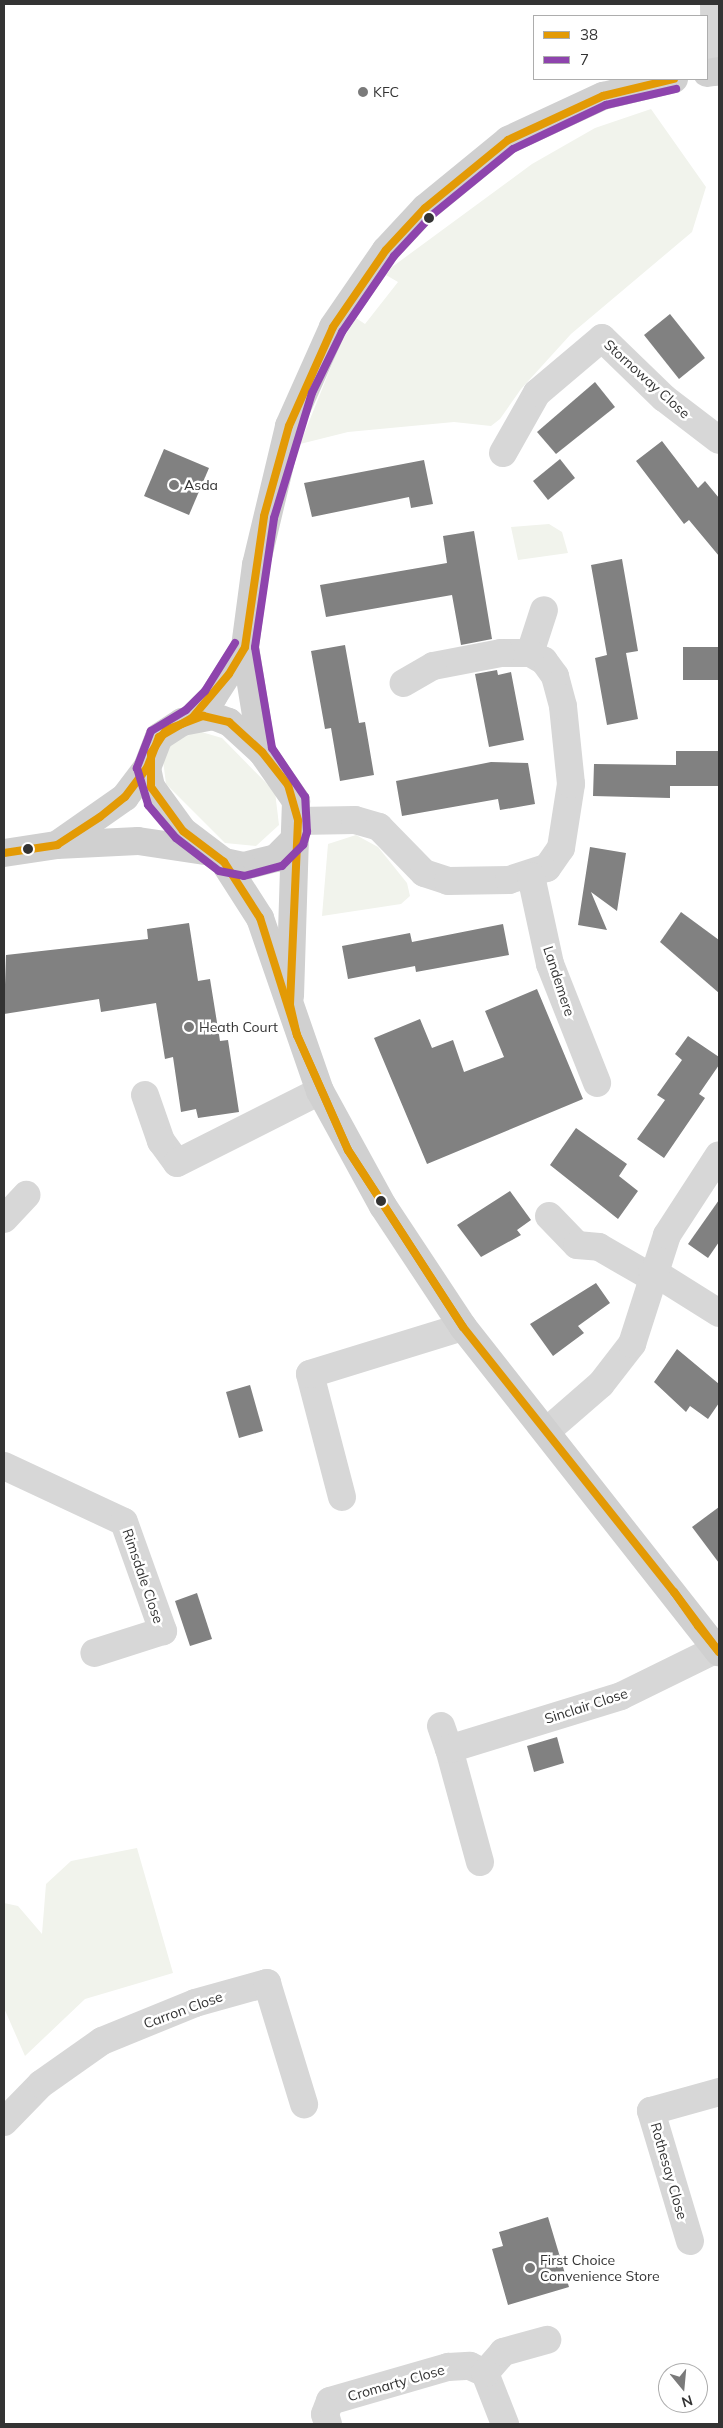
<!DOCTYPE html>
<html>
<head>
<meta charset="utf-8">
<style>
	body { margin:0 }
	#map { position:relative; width:723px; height:2428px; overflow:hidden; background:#fff; font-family:Mulish,sans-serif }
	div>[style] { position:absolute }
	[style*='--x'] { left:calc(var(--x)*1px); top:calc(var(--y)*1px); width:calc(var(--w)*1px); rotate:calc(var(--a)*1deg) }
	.green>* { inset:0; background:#f1f3ec }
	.building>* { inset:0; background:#818181 }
	.street>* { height:28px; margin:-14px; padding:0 14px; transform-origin:14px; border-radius:14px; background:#d7d7d7 }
	.secondary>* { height:28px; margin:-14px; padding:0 14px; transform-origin:14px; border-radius:14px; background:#d0d0d0 }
	.bus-1>* { height:8px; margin:-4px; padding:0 4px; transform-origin:4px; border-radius:4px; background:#e39a05 }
	.bus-2>* { height:8px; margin:-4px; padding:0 4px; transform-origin:4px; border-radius:4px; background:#8e44ad }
	.dots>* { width:14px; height:14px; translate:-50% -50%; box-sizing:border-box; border:2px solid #fff; border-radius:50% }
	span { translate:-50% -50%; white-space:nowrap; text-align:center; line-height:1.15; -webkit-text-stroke:5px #fff; paint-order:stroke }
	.poi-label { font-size:14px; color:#333 }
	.left { translate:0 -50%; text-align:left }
	.street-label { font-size:14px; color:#333 }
	.frame { position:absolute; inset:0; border:5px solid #333; pointer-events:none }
	.legend { position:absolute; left:533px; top:15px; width:175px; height:65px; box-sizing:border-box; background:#fff; border:1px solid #adadad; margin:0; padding:6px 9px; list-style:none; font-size:15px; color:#333 }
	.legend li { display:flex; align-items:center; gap:10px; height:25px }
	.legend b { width:25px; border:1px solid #adadad }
	.north { position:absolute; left:658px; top:2363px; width:50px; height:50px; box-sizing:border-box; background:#fff; border:1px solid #adadad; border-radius:50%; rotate:163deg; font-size:14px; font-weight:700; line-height:20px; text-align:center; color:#333 }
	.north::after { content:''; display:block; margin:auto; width:18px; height:22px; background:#7a7a7a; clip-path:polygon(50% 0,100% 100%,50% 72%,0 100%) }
</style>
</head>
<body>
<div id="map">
	<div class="green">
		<div style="clip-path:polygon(651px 109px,706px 187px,692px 232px,571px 334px,521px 389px,500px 419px,491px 426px,454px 422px,348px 432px,300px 444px,341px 342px,356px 318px,365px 324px,398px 282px,386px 275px,392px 267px,532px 164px,595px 128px)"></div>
		<div style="clip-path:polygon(549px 524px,562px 532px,568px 553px,518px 560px,511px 527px)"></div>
		<div style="clip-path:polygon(198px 731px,222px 738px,275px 792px,279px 825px,256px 846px,225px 843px,166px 784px,163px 760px,168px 748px,177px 739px)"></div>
		<div style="clip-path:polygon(356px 835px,378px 847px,407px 883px,410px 896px,401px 904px,322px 916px,328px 844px)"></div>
		<div style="clip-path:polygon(137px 1848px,173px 1973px,85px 1999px,25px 2056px,4px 2008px,4px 1903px,18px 1906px,42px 1934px,46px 1884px,71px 1861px)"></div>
	</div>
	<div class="building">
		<div style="clip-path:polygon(670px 314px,705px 358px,679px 379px,644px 335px)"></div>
		<div style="clip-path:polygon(595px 382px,615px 407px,556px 454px,537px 432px)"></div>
		<div style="clip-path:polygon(662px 441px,698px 488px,705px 481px,719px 498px,719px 556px,689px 520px,684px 524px,636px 461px)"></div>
		<div style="clip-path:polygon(164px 449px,209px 468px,189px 515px,144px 496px)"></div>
		<div style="clip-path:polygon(560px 459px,575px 478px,548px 500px,533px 481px)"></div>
		<div style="clip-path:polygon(424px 460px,433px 504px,411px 508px,409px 497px,312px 517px,304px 483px)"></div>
		<div style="clip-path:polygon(474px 531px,492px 639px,461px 645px,452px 595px,326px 617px,320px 585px,447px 563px,443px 536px)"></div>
		<div style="clip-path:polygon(622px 559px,638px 651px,626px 653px,638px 719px,607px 725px,595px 658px,607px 655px,591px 565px)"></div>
		<div style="clip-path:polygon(345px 645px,359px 723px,365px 722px,374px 775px,340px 781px,331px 728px,325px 729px,311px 651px)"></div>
		<div style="clip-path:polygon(683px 647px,719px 647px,719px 680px,683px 680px)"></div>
		<div style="clip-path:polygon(497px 670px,498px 675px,511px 672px,524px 740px,489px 747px,475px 674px)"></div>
		<div style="clip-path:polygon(676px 751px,719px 751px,719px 786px,670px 786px,670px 798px,593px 796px,594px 764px,676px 765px)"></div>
		<div style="clip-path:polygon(491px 762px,528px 763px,535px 804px,500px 810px,498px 799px,402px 816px,396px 781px)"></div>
		<div style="clip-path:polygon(590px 847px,626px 853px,617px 911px,591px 892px,607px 930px,578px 925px)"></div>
		<div style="clip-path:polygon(681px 912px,719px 940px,719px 993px,660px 942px)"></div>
		<div style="clip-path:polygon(189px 923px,198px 981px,210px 979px,220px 1041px,228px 1040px,239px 1112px,198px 1118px,196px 1109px,181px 1112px,173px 1057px,165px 1059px,156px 1003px,101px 1012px,99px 999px,4px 1014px,6px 955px,148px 939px,147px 929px)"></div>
		<div style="clip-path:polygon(503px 924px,509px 955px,416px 972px,415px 966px,348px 979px,342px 946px,410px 933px,412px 942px)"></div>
		<div style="clip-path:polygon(537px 989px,583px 1099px,427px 1164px,374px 1038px,420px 1019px,432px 1048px,453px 1040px,464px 1072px,504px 1057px,485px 1011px)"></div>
		<div style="clip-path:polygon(688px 1036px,719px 1057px,719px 1065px,699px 1094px,705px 1098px,664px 1158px,637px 1139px,665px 1100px,657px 1095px,682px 1060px,675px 1054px)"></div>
		<div style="clip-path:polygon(576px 1128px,627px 1164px,619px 1176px,638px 1191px,618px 1219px,550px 1165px)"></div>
		<div style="clip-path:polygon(510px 1191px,531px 1220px,517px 1230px,521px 1235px,481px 1257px,457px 1225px)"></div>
		<div style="clip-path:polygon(719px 1200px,719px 1242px,708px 1258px,688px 1244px)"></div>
		<div style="clip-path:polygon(596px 1283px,610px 1303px,578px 1326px,584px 1333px,553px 1356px,530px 1324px)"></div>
		<div style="clip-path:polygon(677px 1349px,719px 1384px,719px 1403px,708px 1419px,690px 1406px,686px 1412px,654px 1382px)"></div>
		<div style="clip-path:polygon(250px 1385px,263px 1431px,239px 1438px,226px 1392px)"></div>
		<div style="clip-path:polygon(719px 1507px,719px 1563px,692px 1527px)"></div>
		<div style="clip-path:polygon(197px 1593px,212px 1639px,190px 1646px,175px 1601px)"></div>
		<div style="clip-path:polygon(557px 1737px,564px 1763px,534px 1772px,527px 1746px)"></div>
		<div style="clip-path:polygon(548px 2217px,569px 2287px,508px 2305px,492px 2249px,503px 2246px,499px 2232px)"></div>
	</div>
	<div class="street">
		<div style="--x:714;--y:4;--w:68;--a:89.2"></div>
		<div style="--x:503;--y:453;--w:69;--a:-60.5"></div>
		<div style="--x:537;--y:393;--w:85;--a:-40.2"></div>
		<div style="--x:602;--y:338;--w:86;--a:44.1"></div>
		<div style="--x:664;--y:398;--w:69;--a:37.4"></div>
		<div style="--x:530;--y:653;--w:45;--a:-72"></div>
		<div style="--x:298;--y:821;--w:57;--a:-1"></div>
		<div style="--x:355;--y:820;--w:25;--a:16"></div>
		<div style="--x:379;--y:827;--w:64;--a:45.6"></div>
		<div style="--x:424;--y:873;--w:25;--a:18"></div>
		<div style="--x:448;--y:881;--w:61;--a:-0.9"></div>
		<div style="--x:509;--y:880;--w:40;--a:-18"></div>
		<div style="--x:547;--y:868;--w:24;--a:-55"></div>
		<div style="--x:561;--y:848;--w:65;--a:-81.1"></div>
		<div style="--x:571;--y:784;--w:78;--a:-95.9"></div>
		<div style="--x:563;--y:706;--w:31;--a:-105"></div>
		<div style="--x:555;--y:676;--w:19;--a:-126"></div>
		<div style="--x:544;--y:661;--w:16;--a:-150"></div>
		<div style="--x:530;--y:653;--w:29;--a:180"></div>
		<div style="--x:501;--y:653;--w:69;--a:169.2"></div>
		<div style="--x:433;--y:666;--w:34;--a:150"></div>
		<div style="--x:531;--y:876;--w:90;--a:77.8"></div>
		<div style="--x:550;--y:964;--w:128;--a:68.4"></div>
		<div style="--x:145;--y:1095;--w:49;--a:70.8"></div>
		<div style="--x:161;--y:1141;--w:27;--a:54"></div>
		<div style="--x:177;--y:1163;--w:160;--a:-26.7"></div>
		<div style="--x:549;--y:1216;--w:40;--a:46"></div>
		<div style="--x:577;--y:1245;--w:22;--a:5"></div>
		<div style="--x:599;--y:1247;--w:60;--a:30"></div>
		<div style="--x:4;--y:1219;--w:33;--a:-47"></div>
		<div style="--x:652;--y:1271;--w:79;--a:32.1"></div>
		<div style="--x:548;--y:1430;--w:70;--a:-41"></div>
		<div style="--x:601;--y:1384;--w:51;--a:-52.2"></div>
		<div style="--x:632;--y:1344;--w:114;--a:-72.2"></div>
		<div style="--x:667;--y:1235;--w:95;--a:-57"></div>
		<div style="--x:4;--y:1466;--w:132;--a:25"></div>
		<div style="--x:124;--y:1522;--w:116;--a:70.3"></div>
		<div style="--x:163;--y:1631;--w:72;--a:162.3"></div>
		<div style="--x:342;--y:1497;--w:127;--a:-104.6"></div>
		<div style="--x:310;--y:1374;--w:160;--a:-17.1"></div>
		<div style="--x:441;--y:1726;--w:24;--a:71"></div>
		<div style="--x:480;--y:1862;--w:117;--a:-105.3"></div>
		<div style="--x:449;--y:1749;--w:180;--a:-17.1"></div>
		<div style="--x:621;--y:1696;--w:107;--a:-26.1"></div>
		<div style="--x:4;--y:2122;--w:53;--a:-45.8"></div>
		<div style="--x:41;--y:2084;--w:75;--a:-35.2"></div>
		<div style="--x:102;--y:2041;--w:100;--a:-22.2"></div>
		<div style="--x:195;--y:2003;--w:75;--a:-15.5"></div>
		<div style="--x:267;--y:1983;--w:127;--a:73"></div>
		<div style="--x:690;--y:2241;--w:136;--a:-106.7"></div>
		<div style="--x:651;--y:2111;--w:71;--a:-15.6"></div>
		<div style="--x:485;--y:2373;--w:55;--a:68.6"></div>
		<div style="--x:328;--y:2424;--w:10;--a:-107"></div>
		<div style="--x:325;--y:2414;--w:14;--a:-69"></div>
		<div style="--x:330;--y:2401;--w:123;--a:-16.1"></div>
		<div style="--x:448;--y:2367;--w:22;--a:-3"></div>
		<div style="--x:470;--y:2366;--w:17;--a:25"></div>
		<div style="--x:485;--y:2373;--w:28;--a:-49"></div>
		<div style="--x:503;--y:2352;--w:46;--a:-15.3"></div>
	</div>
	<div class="secondary">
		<div style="--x:707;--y:73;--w:12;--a:-9"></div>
		<div style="--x:213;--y:716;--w:17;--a:21"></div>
		<div style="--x:229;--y:722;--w:45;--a:42.3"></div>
		<div style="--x:262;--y:752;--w:60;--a:55.2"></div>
		<div style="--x:296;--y:801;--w:38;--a:92"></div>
		<div style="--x:295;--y:839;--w:27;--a:135"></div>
		<div style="--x:276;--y:858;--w:34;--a:166"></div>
		<div style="--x:243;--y:866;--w:19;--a:-168"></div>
		<div style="--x:224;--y:862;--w:51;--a:-142.9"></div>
		<div style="--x:183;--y:831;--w:54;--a:-126"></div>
		<div style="--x:151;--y:787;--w:19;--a:-102"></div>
		<div style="--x:147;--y:768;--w:33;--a:-69"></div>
		<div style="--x:159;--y:737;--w:27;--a:-33"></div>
		<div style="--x:182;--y:722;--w:32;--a:-11"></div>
		<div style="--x:192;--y:718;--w:30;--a:-45"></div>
		<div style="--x:213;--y:697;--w:59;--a:-57.4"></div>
		<div style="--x:262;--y:752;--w:106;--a:-99.2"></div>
		<div style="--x:245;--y:647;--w:83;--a:-82.4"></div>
		<div style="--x:256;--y:565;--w:143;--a:-76.6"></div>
		<div style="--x:289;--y:426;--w:108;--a:-66"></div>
		<div style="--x:333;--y:327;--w:93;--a:-55.5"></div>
		<div style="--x:386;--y:250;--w:57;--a:-47.1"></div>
		<div style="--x:425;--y:208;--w:107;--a:-39.3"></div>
		<div style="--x:508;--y:140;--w:105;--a:-24.9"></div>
		<div style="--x:603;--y:96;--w:73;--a:-13.5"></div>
		<div style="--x:58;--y:844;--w:82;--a:-35"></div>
		<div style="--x:125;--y:797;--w:36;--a:-53"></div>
		<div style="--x:4;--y:853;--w:54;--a:-8.6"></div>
		<div style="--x:57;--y:845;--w:81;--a:-2.8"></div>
		<div style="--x:138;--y:841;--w:69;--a:8.4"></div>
		<div style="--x:224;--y:862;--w:67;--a:57.3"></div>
		<div style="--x:260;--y:918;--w:183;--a:70.9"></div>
		<div style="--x:320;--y:1091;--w:131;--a:61.3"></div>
		<div style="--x:383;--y:1206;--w:145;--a:56.5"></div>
		<div style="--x:463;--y:1327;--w:414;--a:51.8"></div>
		<div style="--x:290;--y:996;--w:157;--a:-88.2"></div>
	</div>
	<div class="bus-1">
		<div style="--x:203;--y:716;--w:27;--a:13"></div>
		<div style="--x:229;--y:722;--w:45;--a:42.3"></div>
		<div style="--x:262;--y:752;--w:42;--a:51.8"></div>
		<div style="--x:288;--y:785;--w:37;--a:74"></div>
		<div style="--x:298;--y:821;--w:184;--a:92.5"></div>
		<div style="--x:290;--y:1005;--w:31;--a:77"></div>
		<div style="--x:297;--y:1035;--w:123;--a:-107.5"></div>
		<div style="--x:260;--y:918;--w:67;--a:-122.7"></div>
		<div style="--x:224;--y:862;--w:51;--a:-142.9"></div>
		<div style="--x:183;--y:831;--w:54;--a:-126"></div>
		<div style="--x:151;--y:787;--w:34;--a:-90"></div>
		<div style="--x:151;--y:753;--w:27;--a:-57"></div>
		<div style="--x:166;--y:730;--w:40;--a:-21"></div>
		<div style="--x:4;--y:853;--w:54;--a:-8.6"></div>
		<div style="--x:57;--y:845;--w:51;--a:-33.1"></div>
		<div style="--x:100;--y:817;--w:32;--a:-39"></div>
		<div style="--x:125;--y:797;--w:36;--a:-53"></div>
		<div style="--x:147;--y:768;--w:33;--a:-69"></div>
		<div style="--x:159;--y:737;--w:38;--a:-30"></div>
		<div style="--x:192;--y:718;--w:57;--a:-49.9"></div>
		<div style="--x:229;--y:674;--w:31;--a:-59"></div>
		<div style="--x:245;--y:647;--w:132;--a:-81.7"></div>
		<div style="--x:264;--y:516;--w:93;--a:-74.5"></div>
		<div style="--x:289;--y:426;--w:108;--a:-66"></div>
		<div style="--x:333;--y:327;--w:93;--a:-55.5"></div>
		<div style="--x:386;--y:250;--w:57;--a:-47.1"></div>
		<div style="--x:425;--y:208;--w:107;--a:-39.3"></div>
		<div style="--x:508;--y:140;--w:105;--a:-24.9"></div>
		<div style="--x:603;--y:96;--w:73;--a:-13.5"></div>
		<div style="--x:297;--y:1035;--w:126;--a:66.1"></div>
		<div style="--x:297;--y:1035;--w:126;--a:66.1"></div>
		<div style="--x:348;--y:1150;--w:211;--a:57"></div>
		<div style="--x:348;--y:1150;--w:211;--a:57"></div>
		<div style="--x:463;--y:1327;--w:339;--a:51.5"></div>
		<div style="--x:674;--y:1592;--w:75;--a:53.1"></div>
		<div style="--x:719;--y:1652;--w:33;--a:-129"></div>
		<div style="--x:698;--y:1626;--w:42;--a:-125.2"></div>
	</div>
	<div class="bus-2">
		<div style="--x:235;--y:643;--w:57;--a:122"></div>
		<div style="--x:205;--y:691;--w:27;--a:135"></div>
		<div style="--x:186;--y:710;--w:41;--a:149"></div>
		<div style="--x:151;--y:731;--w:40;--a:111"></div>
		<div style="--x:137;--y:768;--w:39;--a:73"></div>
		<div style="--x:148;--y:805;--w:43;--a:49.7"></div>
		<div style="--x:176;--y:838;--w:54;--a:37.5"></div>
		<div style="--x:219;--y:871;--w:25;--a:11"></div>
		<div style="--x:244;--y:876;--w:39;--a:-15"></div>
		<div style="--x:282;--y:866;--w:30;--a:-45"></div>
		<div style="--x:303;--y:845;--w:14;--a:-73"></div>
		<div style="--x:307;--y:832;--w:35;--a:-93"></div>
		<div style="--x:305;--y:797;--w:59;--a:-124"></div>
		<div style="--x:272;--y:748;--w:102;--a:-99.6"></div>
		<div style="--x:255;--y:647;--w:130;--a:-81.6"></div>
		<div style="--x:274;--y:518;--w:131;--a:-73.1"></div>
		<div style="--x:312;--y:393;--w:68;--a:-63.8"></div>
		<div style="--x:342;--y:332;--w:92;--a:-55.6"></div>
		<div style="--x:394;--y:256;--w:56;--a:-47.2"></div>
		<div style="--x:432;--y:215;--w:104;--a:-39.2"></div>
		<div style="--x:513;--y:149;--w:103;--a:-25.3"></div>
		<div style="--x:606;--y:105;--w:72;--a:-12.9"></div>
	</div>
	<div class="dots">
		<div style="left:363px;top:92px;background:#7a7a7a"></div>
		<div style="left:429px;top:218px;background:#333"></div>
		<div style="left:174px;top:485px;background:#7a7a7a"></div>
		<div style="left:28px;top:849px;background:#333"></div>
		<div style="left:189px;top:1027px;background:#7a7a7a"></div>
		<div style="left:381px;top:1201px;background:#333"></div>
		<div style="left:530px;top:2268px;background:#7a7a7a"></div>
	</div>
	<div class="poi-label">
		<span class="left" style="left:373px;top:92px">KFC</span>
		<span class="left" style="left:184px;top:485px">Asda</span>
		<span class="left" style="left:199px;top:1027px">Heath Court</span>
		<span class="left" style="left:540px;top:2268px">First Choice<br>Convenience Store</span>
	</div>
	<div class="street-label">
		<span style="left:647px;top:379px;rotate:42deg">Stornoway Close</span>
		<span style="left:559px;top:981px;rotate:72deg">Landemere</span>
		<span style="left:143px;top:1576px;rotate:71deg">Rimsdale Close</span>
		<span style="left:586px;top:1706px;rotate:-18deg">Sinclair Close</span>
		<span style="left:183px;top:2010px;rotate:-20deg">Carron Close</span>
		<span style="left:669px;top:2171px;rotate:74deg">Rothesay Close</span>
		<span style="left:396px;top:2383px;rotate:-16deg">Cromarty Close</span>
	</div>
	<div class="frame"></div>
	<ul class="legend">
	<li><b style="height:6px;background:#e39a05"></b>38</li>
	<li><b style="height:6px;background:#8e44ad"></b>7</li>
	</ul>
	<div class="north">N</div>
</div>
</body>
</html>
